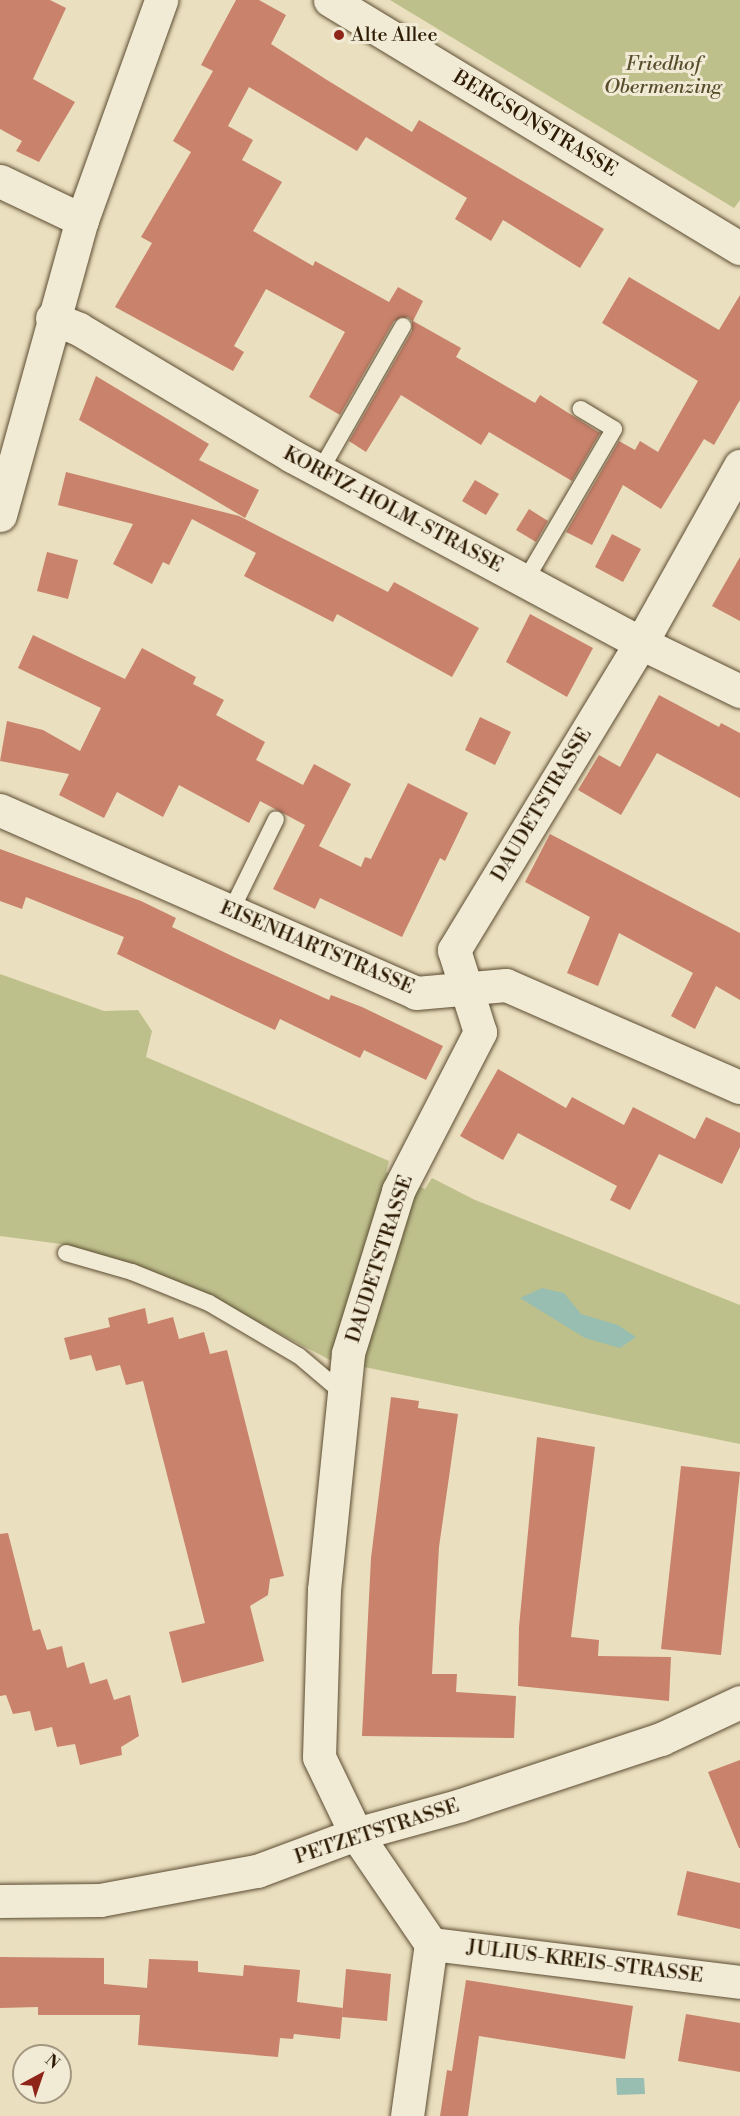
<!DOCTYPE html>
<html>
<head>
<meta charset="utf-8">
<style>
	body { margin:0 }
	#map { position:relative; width:740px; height:2116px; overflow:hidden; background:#eadfbe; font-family:"Libre Bodoni",serif }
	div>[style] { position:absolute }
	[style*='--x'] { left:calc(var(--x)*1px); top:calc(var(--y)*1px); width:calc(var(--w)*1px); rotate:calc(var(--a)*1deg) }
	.green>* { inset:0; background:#bec08c }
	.water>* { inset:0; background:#98bdb1 }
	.building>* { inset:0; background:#c9826c }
	.roads { filter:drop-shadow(0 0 2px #5c4c32) drop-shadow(0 0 2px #5c4c32) }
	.service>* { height:16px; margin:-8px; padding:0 8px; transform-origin:8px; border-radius:8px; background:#f1ead5 }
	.minor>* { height:33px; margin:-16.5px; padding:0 16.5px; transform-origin:16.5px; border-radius:16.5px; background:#f1ead5 }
	.tertiary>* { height:33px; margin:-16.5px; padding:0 16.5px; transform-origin:16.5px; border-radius:16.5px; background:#f1ead5 }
	.dots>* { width:16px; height:16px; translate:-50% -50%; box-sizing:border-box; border:3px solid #f1ead5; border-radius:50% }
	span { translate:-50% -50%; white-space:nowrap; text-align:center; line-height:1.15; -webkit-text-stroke:6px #f1ead5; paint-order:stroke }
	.poi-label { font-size:20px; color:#2d1b03 }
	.left { translate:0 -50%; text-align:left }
	.park-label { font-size:20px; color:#584d2c; font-style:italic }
	.street-label { font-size:20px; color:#2d1b03 }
	.north { position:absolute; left:12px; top:2044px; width:60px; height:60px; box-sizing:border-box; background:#f1ead5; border:2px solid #a39781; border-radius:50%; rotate:40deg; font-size:16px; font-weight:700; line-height:24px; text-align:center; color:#2d1b03 }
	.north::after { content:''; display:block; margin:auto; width:21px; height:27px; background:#8f2418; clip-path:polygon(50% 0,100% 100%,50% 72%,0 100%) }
</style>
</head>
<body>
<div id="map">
	<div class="green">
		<div style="clip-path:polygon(390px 0,740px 0,740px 200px,734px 208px)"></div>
		<div style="clip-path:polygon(0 974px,104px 1011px,138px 1010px,152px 1031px,146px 1057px,389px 1161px,386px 1172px,425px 1189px,432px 1178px,475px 1200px,740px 1305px,740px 1444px,330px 1360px,193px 1288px,61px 1244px,0 1236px)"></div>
	</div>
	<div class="water">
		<div style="clip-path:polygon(542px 1288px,564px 1293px,581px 1314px,618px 1325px,636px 1337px,620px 1348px,585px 1338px,520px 1298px)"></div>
		<div style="clip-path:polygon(616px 2078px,644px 2078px,645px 2094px,617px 2095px)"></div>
	</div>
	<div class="building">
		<div style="clip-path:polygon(0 0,50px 0,66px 8px,33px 79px,75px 102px,39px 162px,16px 151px,22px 141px,0 129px)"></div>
		<div style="clip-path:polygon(236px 0,259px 0,286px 15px,271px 44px,327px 80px,412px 132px,419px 120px,604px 229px,580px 268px,503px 220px,491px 241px,455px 219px,467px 198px,366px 137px,357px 151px,249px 87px,228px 126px,253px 140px,242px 160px,282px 182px,253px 231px,313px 266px,315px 261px,389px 302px,398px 287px,423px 301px,413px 321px,461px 348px,456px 357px,535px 403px,540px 395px,600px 433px,572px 481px,489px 432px,481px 445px,401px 395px,366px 452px,349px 441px,412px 331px,412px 321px,408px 317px,394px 321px,340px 415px,309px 397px,345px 332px,266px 289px,234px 346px,244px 352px,233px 371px,115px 307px,152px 243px,141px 237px,191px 152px,173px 141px,213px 71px,201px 65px)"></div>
		<div style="clip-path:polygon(629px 277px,719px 330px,740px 295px,740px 400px,714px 445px,704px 439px,661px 509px,623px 485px,592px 545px,566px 532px,619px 441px,635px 450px,640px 441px,658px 452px,698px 381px,602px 323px)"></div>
		<div style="clip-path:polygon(96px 376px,209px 444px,199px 460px,259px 490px,245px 518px,79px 420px)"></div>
		<div style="clip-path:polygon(66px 472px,239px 516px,388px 592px,394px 582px,479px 628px,452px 677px,337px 614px,333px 622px,244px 576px,256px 553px,192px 519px,169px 565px,163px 562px,152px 584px,113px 564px,133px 524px,58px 505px)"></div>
		<div style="clip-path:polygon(475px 480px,499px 494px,486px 515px,462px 501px)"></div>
		<div style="clip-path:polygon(529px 509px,548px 521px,536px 542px,516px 530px)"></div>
		<div style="clip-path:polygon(612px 534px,641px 549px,623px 582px,595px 567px)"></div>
		<div style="clip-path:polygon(47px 552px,78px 560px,68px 599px,37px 591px)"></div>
		<div style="clip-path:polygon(740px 557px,740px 621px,712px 606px)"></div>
		<div style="clip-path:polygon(530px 614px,593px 648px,567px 697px,506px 662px)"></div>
		<div style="clip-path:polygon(33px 635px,125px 679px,142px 648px,196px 677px,193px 684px,224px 700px,216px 715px,265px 742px,256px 760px,303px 785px,314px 764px,351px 784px,319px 846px,361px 867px,365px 857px,371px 859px,408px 783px,468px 813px,445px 861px,440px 858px,402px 937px,320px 898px,315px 909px,273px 889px,305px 825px,260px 801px,249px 823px,179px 785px,163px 817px,117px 792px,104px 818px,59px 795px,69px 774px,0 761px,7px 721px,43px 730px,80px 751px,101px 708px,18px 668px)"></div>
		<div style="clip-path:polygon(659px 695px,719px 727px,721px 723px,740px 733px,740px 798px,657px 753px,621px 815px,578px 790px,599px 755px,620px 767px)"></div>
		<div style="clip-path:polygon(480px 717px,511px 732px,495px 765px,465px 750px)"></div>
		<div style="clip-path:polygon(550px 834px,740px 933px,740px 1000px,716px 986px,695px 1029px,671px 1016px,693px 973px,619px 933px,598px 986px,567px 973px,590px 917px,525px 882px)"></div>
		<div style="clip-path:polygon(0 849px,141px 901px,176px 918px,172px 927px,232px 956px,329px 1000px,331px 995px,362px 1007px,443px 1046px,426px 1080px,364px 1050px,360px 1058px,280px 1019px,275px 1030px,241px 1014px,117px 954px,124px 937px,26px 897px,22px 909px,0 901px)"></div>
		<div style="clip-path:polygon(498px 1069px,566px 1108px,572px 1097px,624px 1125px,633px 1107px,695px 1139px,706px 1117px,740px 1133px,740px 1147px,722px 1184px,659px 1154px,630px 1210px,610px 1200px,617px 1186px,518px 1133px,503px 1160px,460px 1136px)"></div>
		<div style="clip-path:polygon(145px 1308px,148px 1324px,173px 1317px,179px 1339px,204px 1332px,210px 1354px,227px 1350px,284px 1576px,270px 1579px,268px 1595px,250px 1606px,264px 1661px,182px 1683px,169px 1632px,205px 1623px,143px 1381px,126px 1385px,120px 1365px,96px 1371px,91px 1355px,70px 1360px,64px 1338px,110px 1327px,108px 1318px)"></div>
		<div style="clip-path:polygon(391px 1397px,419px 1401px,418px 1408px,458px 1414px,439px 1547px,432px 1674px,457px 1674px,456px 1692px,516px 1696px,514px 1738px,362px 1736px,371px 1558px)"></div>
		<div style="clip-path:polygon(537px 1437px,595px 1447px,571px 1637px,599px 1640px,598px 1656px,671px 1657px,669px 1701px,518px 1686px,519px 1627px)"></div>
		<div style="clip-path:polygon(681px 1466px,740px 1472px,721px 1655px,661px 1649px)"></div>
		<div style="clip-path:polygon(8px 1533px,33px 1631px,40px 1629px,47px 1650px,62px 1646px,67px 1668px,84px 1662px,90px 1684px,107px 1679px,114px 1700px,130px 1695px,139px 1736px,121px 1747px,122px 1755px,80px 1765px,75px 1744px,57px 1747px,52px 1727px,35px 1731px,30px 1711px,13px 1714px,6px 1695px,0 1696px,0 1534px)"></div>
		<div style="clip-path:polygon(740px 1760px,740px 1848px,739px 1848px,708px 1772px)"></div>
		<div style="clip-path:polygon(687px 1871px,740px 1883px,740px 1929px,677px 1915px)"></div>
		<div style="clip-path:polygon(0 1957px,104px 1958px,104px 1984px,147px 1988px,149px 1959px,198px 1961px,198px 1972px,243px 1976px,244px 1965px,300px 1970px,297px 2002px,343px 2008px,340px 2039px,294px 2034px,293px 2039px,280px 2038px,278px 2057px,138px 2045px,140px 2015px,38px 2015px,38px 2007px,0 2008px)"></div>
		<div style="clip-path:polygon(346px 1969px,391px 1974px,387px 2021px,342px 2017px)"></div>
		<div style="clip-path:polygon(466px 1980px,633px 2006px,625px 2059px,479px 2036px,468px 2116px,440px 2116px,447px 2070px,452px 2071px)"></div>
		<div style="clip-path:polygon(686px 2014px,740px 2023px,740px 2072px,678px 2061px)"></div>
	</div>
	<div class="roads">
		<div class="service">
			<div style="--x:320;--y:471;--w:167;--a:-60.2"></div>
			<div style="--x:525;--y:581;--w:176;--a:-59.6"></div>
			<div style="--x:614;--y:429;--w:39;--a:-149"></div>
			<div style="--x:231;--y:911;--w:102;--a:-63.9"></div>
			<div style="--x:66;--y:1253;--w:69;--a:16.1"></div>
			<div style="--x:132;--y:1272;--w:83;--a:21.9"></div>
			<div style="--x:209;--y:1303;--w:104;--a:30.5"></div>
			<div style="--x:299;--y:1356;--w:59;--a:40.2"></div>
		</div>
		<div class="minor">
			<div style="--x:0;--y:181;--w:91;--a:25.4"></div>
			<div style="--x:52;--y:318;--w:29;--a:22"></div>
			<div style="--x:79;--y:329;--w:248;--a:30.8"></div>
			<div style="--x:292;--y:456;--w:396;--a:28.2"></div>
			<div style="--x:641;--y:643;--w:110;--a:25.9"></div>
			<div style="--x:0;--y:810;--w:454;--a:23.7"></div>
			<div style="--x:416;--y:993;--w:90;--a:-5.1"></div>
			<div style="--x:506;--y:985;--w:255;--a:23.6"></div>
			<div style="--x:0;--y:1901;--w:100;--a:-0.6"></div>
			<div style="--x:100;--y:1900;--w:160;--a:-10.5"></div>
			<div style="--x:257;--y:1871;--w:106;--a:-20.5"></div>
			<div style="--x:356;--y:1834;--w:109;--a:-15.4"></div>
			<div style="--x:461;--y:1805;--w:211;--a:-18.3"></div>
			<div style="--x:661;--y:1739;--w:87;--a:-25.1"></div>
			<div style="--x:431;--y:1944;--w:311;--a:7"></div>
			<div style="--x:407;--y:2116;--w:174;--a:-82.1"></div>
			<div style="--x:431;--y:1944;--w:133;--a:-124.3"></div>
			<div style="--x:356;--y:1834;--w:85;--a:-115.7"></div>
			<div style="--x:319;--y:1757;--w:167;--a:-88.3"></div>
			<div style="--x:324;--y:1590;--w:238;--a:-84.2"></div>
			<div style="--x:348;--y:1353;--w:170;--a:-72.8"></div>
			<div style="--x:398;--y:1191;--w:179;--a:-62.7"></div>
			<div style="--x:480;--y:1032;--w:86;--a:-107.6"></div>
			<div style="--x:454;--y:950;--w:359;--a:-58.7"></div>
			<div style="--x:641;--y:643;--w:203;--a:-60.8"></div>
		</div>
		<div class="tertiary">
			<div style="--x:330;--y:0;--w:479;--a:31.2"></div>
			<div style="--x:0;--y:515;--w:306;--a:-74.5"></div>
			<div style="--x:82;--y:220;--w:234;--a:-70.2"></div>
		</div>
	</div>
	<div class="dots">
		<div style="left:339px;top:35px;background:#8f2418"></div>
	</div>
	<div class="poi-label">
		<span class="left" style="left:351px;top:35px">Alte Allee</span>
	</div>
	<div class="park-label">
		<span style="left:663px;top:76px">Friedhof<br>Obermenzing</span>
	</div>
	<div class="street-label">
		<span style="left:535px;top:124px;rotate:31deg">BERGSONSTRASSE</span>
		<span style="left:393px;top:510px;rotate:28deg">KORFIZ-HOLM-STRASSE</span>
		<span style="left:542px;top:805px;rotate:-59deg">DAUDETSTRASSE</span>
		<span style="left:317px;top:948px;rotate:23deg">EISENHARTSTRASSE</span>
		<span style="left:380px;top:1259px;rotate:-72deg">DAUDETSTRASSE</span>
		<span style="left:377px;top:1832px;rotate:-18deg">PETZETSTRASSE</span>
		<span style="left:585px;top:1962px;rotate:7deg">JULIUS-KREIS-STRASSE</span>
	</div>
	<div class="north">N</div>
</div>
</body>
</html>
